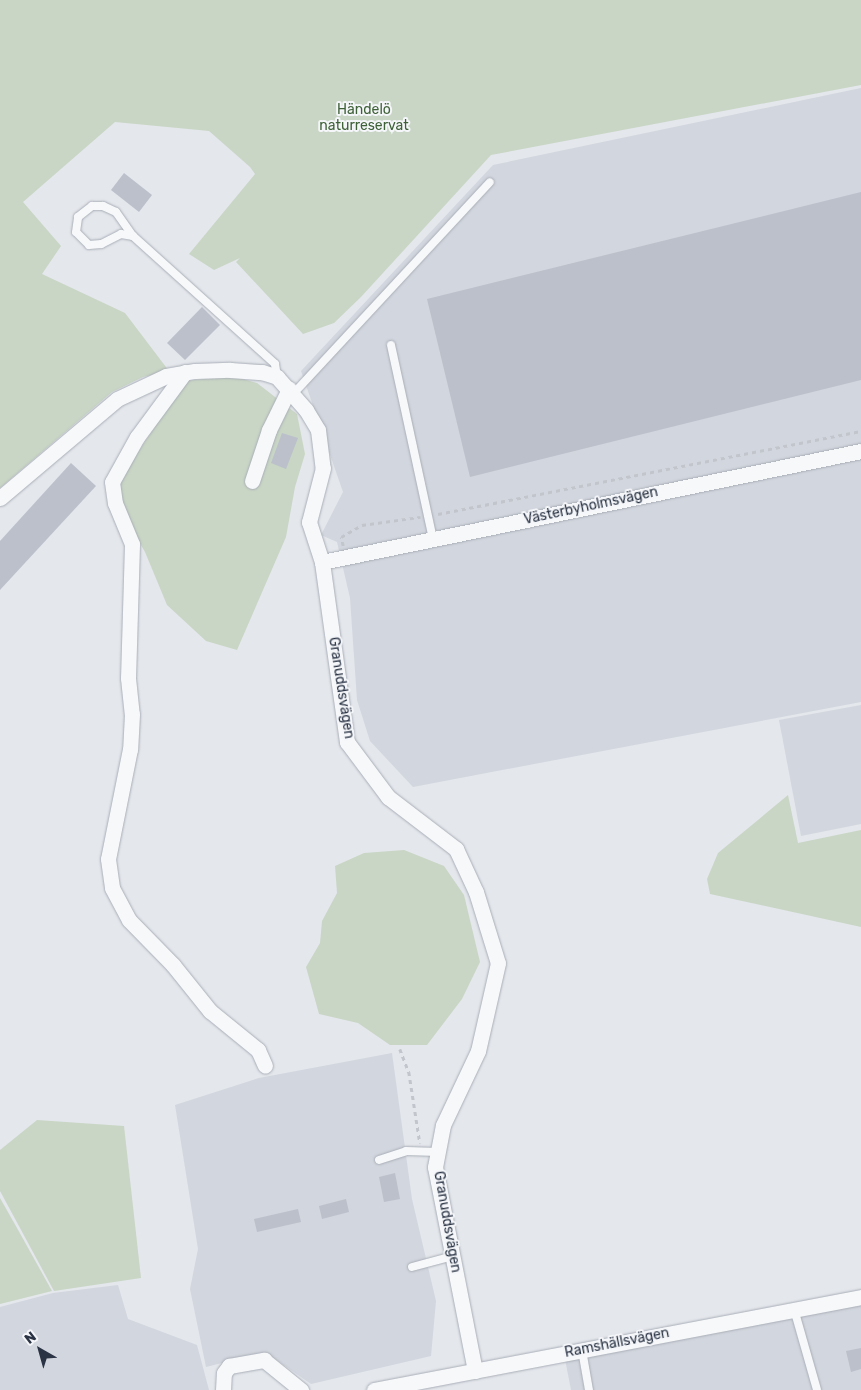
<!DOCTYPE html>
<html>
<head>
<meta charset="utf-8">
<style>
	body { margin:0 }
	#map { position:relative; width:861px; height:1390px; overflow:hidden; background:#e4e7ec; font-family:Rubik,sans-serif }
	div>[style] { position:absolute }
	[style*='--x'] { left:calc(var(--x)*1px); top:calc(var(--y)*1px); width:calc(var(--w)*1px); rotate:calc(var(--a)*1deg) }
	.built>* { inset:0; background:#d2d6de }
	.green>* { inset:0; background:#c9d6c5 }
	.building>* { inset:0; background:#bbc0ca }
	.path>* { height:2.5px; margin-top:-1.25px; transform-origin:0; background:repeating-linear-gradient(90deg,#c2c5cb 0 4px,transparent 0 8px) }
	.roads { filter:drop-shadow(0 0 1px #a9aeb7) drop-shadow(0 0 1px #a9aeb7) }
	.lane>* { height:8px; margin:-4px; padding:0 4px; transform-origin:4px; border-radius:4px; background:#f7f8fa }
	.street>* { height:15px; margin:-7.5px; padding:0 7.5px; transform-origin:7.5px; border-radius:7.5px; background:#f7f8fa }
	span { translate:-50% -50%; white-space:nowrap; text-align:center; line-height:1.15; -webkit-text-stroke:4px #f4f6f9; paint-order:stroke }
	.park-label { font-size:14px; color:#3f6138 }
	.street-label { font-size:14px; color:#2b3445 }
	.north { position:absolute; left:15px; top:1325px; width:50px; height:50px; -webkit-text-stroke:4px #f4f6f9; paint-order:stroke; rotate:322deg; font-size:14px; font-weight:700; line-height:20px; text-align:center; color:#2b3445 }
	.north::after { content:''; display:block; margin:auto; width:18px; height:22px; background:#2b3445; clip-path:polygon(50% 0,100% 100%,50% 72%,0 100%) }
</style>
</head>
<body>
<div id="map">
	<div class="built">
		<div style="clip-path:polygon(861px 88px,861px 702px,413px 787px,370px 741px,357px 700px,350px 598px,337px 542px,321px 535px,343px 492px,301px 371px,493px 165px)"></div>
		<div style="clip-path:polygon(861px 705px,861px 824px,801px 836px,779px 720px)"></div>
		<div style="clip-path:polygon(392px 1053px,412px 1199px,436px 1301px,431px 1356px,311px 1384px,265px 1352px,206px 1367px,190px 1289px,198px 1249px,175px 1105px,259px 1078px)"></div>
		<div style="clip-path:polygon(118px 1285px,128px 1319px,197px 1345px,209px 1390px,0 1390px,0 1307px,53px 1293px)"></div>
		<div style="clip-path:polygon(861px 1302px,861px 1390px,571px 1390px,565px 1359px)"></div>
	</div>
	<div class="green">
		<div style="clip-path:polygon(0 0,861px 0,861px 85px,491px 155px,361px 297px,334px 323px,303px 334px,236px 262px,240px 258px,214px 270px,189px 254px,255px 174px,250px 167px,209px 131px,115px 122px,23px 202px,61px 246px,42px 274px,125px 313px,169px 371px,143px 377px,112px 392px,0 488px)"></div>
		<div style="clip-path:polygon(232px 376px,257px 383px,297px 414px,305px 454px,295px 487px,286px 537px,237px 650px,206px 641px,167px 605px,145px 552px,121px 511px,117px 484px,185px 381px)"></div>
		<div style="clip-path:polygon(788px 795px,798px 843px,861px 830px,861px 927px,710px 894px,707px 879px,718px 853px)"></div>
		<div style="clip-path:polygon(404px 850px,444px 866px,464px 895px,480px 962px,462px 999px,427px 1045px,390px 1045px,358px 1023px,319px 1014px,306px 967px,320px 943px,322px 921px,337px 893px,335px 866px,364px 853px)"></div>
		<div style="clip-path:polygon(37px 1120px,124px 1126px,141px 1278px,54px 1291px,0 1191px,0 1150px)"></div>
		<div style="clip-path:polygon(0 1198px,17px 1228px,52px 1291px,0 1304px)"></div>
	</div>
	<div class="building">
		<div style="clip-path:polygon(124px 173px,152px 195px,139px 212px,111px 190px)"></div>
		<div style="clip-path:polygon(861px 192px,861px 380px,470px 477px,427px 299px)"></div>
		<div style="clip-path:polygon(202px 307px,220px 325px,185px 360px,167px 343px)"></div>
		<div style="clip-path:polygon(282px 433px,298px 438px,286px 469px,271px 463px)"></div>
		<div style="clip-path:polygon(71px 463px,96px 486px,0 590px,0 541px)"></div>
		<div style="clip-path:polygon(395px 1173px,400px 1199px,384px 1202px,379px 1177px)"></div>
		<div style="clip-path:polygon(346px 1199px,349px 1212px,322px 1219px,319px 1206px)"></div>
		<div style="clip-path:polygon(298px 1209px,301px 1222px,257px 1232px,254px 1219px)"></div>
		<div style="clip-path:polygon(861px 1348px,861px 1369px,851px 1372px,846px 1351px)"></div>
	</div>
	<div class="path">
		<div style="--x:438;--y:514;--w:431;--a:-11.1"></div>
		<div style="--x:343;--y:546;--w:9;--a:-103"></div>
		<div style="--x:341;--y:537;--w:24;--a:-30"></div>
		<div style="--x:362;--y:525;--w:59;--a:-7.9"></div>
		<div style="--x:400;--y:1049;--w:25;--a:69"></div>
		<div style="--x:409;--y:1072;--w:72;--a:81.2"></div>
	</div>
	<div class="roads">
		<div class="lane">
			<div style="--x:133;--y:236;--w:12;--a:-171"></div>
			<div style="--x:121;--y:234;--w:22;--a:153"></div>
			<div style="--x:101;--y:244;--w:12;--a:175"></div>
			<div style="--x:89;--y:245;--w:18;--a:-135"></div>
			<div style="--x:76;--y:232;--w:15;--a:-82"></div>
			<div style="--x:78;--y:217;--w:18;--a:-38"></div>
			<div style="--x:92;--y:206;--w:11;--a:0"></div>
			<div style="--x:103;--y:206;--w:14;--a:25"></div>
			<div style="--x:116;--y:212;--w:29;--a:55"></div>
			<div style="--x:133;--y:236;--w:191;--a:42"></div>
			<div style="--x:275;--y:364;--w:13;--a:81"></div>
			<div style="--x:391;--y:345;--w:198;--a:77.8"></div>
			<div style="--x:293;--y:394;--w:289;--a:-47.1"></div>
			<div style="--x:379;--y:1160;--w:28;--a:-18"></div>
			<div style="--x:406;--y:1151;--w:32;--a:2"></div>
			<div style="--x:412;--y:1267;--w:42;--a:-15"></div>
			<div style="--x:794;--y:1309;--w:84;--a:74.1"></div>
			<div style="--x:582;--y:1350;--w:41;--a:80.1"></div>
		</div>
		<div class="street">
			<div style="--x:185;--y:372;--w:81;--a:126.4"></div>
			<div style="--x:137;--y:437;--w:51;--a:119.1"></div>
			<div style="--x:112;--y:482;--w:21;--a:82"></div>
			<div style="--x:115;--y:503;--w:44;--a:67.5"></div>
			<div style="--x:132;--y:544;--w:134;--a:91.7"></div>
			<div style="--x:128;--y:678;--w:36;--a:84"></div>
			<div style="--x:132;--y:714;--w:35;--a:93"></div>
			<div style="--x:130;--y:749;--w:112;--a:101.3"></div>
			<div style="--x:108;--y:859;--w:29;--a:82"></div>
			<div style="--x:112;--y:888;--w:36;--a:62"></div>
			<div style="--x:129;--y:920;--w:63;--a:45.6"></div>
			<div style="--x:173;--y:965;--w:59;--a:51.2"></div>
			<div style="--x:210;--y:1011;--w:62;--a:39.1"></div>
			<div style="--x:258;--y:1050;--w:17;--a:66"></div>
			<div style="--x:252;--y:481;--w:54;--a:-71.6"></div>
			<div style="--x:269;--y:430;--w:46;--a:-64"></div>
			<div style="--x:0;--y:498;--w:153;--a:-40.2"></div>
			<div style="--x:117;--y:399;--w:54;--a:-25.1"></div>
			<div style="--x:166;--y:376;--w:29;--a:-10"></div>
			<div style="--x:195;--y:371;--w:35;--a:-2"></div>
			<div style="--x:230;--y:370;--w:32;--a:4"></div>
			<div style="--x:262;--y:372;--w:16;--a:18"></div>
			<div style="--x:277;--y:377;--w:44;--a:48.7"></div>
			<div style="--x:306;--y:410;--w:23;--a:59"></div>
			<div style="--x:318;--y:430;--w:38;--a:83"></div>
			<div style="--x:323;--y:468;--w:56;--a:104.5"></div>
			<div style="--x:309;--y:522;--w:42;--a:72"></div>
			<div style="--x:322;--y:562;--w:182;--a:82.1"></div>
			<div style="--x:347;--y:742;--w:69;--a:53.3"></div>
			<div style="--x:388;--y:797;--w:86;--a:37.4"></div>
			<div style="--x:456;--y:849;--w:47;--a:65.1"></div>
			<div style="--x:476;--y:892;--w:74;--a:72.8"></div>
			<div style="--x:498;--y:963;--w:90;--a:102.8"></div>
			<div style="--x:478;--y:1051;--w:82;--a:115.3"></div>
			<div style="--x:443;--y:1125;--w:43;--a:100.8"></div>
			<div style="--x:435;--y:1167;--w:208;--a:78.9"></div>
			<div style="--x:322;--y:562;--w:550;--a:-11.64"></div>
			<div style="--x:223;--y:1390;--w:17;--a:-87"></div>
			<div style="--x:224;--y:1373;--w:9;--a:-54"></div>
			<div style="--x:229;--y:1366;--w:36;--a:-10"></div>
			<div style="--x:264;--y:1360;--w:48;--a:39"></div>
			<div style="--x:374;--y:1390;--w:496;--a:-10.8"></div>
		</div>
	</div>
	<div class="park-label">
		<span style="left:364px;top:118px">Händelö<br>naturreservat</span>
	</div>
	<div class="street-label">
		<span style="left:591px;top:506px;rotate:-12deg">Västerbyholmsvägen</span>
		<span style="left:341px;top:688px;rotate:81deg">Granuddsvägen</span>
		<span style="left:447px;top:1222px;rotate:80deg">Granuddsvägen</span>
		<span style="left:617px;top:1343px;rotate:-11deg">Ramshällsvägen</span>
	</div>
	<div class="north">N</div>
</div>
</body>
</html>
